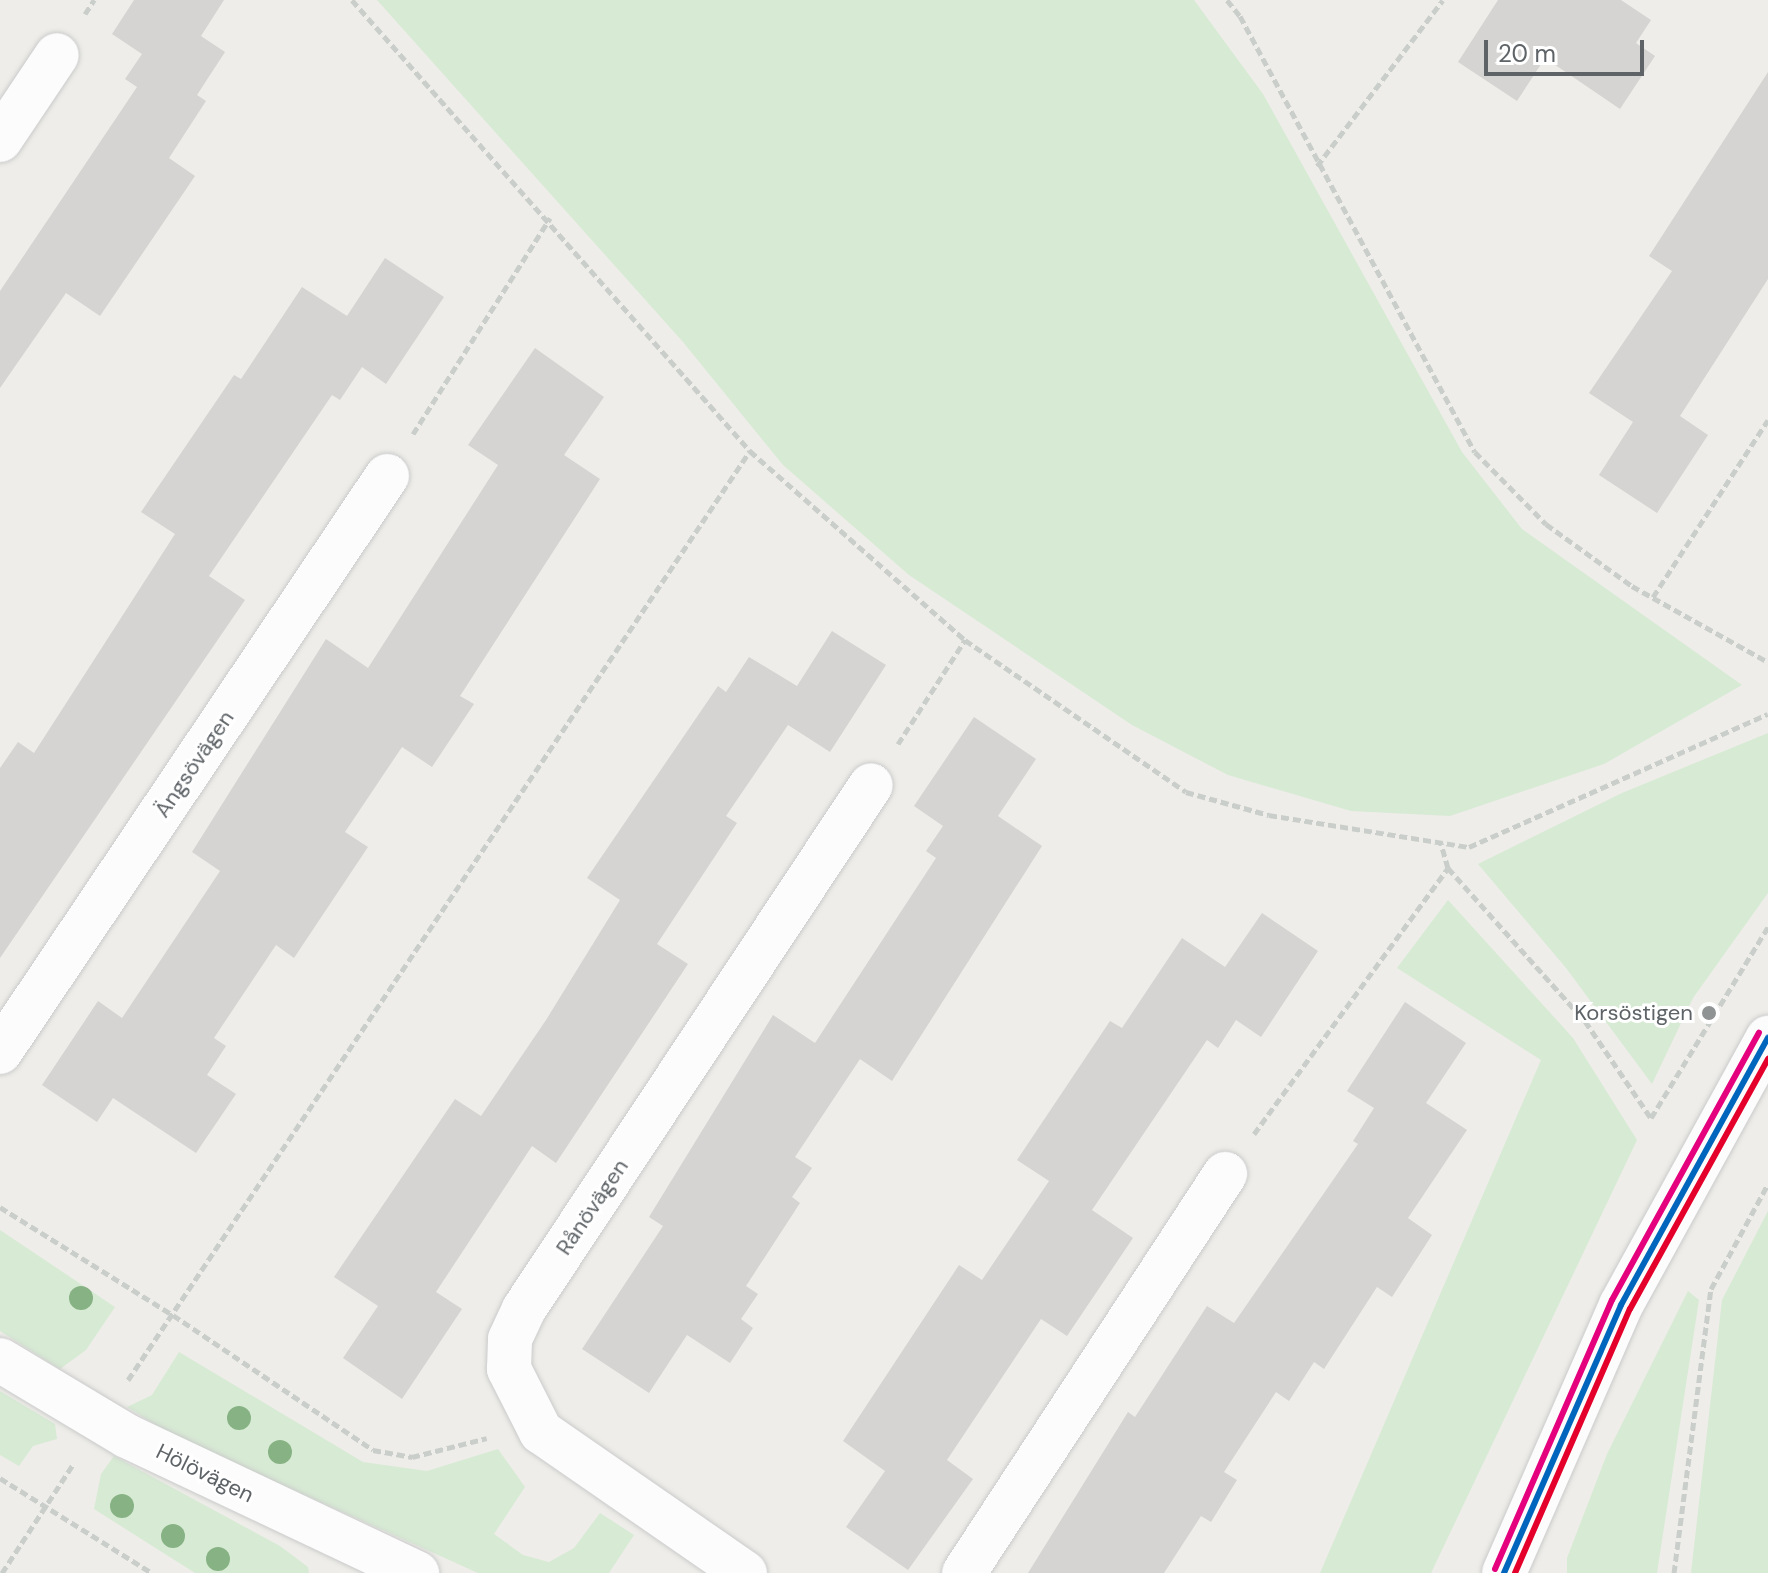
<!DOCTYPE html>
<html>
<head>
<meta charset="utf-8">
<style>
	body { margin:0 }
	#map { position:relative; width:1768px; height:1573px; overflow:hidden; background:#eeede9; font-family:"DM Sans",sans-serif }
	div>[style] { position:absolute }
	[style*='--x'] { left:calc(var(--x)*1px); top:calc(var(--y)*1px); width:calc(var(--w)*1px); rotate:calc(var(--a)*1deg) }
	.green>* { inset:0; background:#d7ead4 }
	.building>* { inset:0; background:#d5d4d2 }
	.path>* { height:5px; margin-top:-2.5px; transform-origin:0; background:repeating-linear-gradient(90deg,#cacecb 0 8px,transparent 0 12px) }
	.roads { filter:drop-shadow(0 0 2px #cacbcb) drop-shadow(0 0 2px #cacbcb) }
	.minor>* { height:44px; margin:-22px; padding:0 22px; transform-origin:22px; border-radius:22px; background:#fcfcfc }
	.tertiary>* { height:44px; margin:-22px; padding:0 22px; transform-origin:22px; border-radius:22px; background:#fcfcfc }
	.bus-1>* { height:6px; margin:-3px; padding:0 3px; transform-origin:3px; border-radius:3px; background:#0065bd }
	.bus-2>* { height:6px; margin:-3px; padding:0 3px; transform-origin:3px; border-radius:3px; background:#e4002b }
	.bus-3>* { height:6px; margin:-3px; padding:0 3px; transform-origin:3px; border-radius:3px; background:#e5007d }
	.trees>* { width:24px; height:24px; margin:-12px; border-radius:50%; background:#87b284 }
	.dots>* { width:22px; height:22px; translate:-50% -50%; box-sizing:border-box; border:4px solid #fff; border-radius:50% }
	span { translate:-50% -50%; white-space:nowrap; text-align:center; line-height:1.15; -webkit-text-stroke:6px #fff; paint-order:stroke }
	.street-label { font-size:22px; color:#5e6367 }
	.poi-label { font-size:22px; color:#5e6367 }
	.right { translate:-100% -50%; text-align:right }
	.scale { position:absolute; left:1484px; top:40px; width:160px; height:36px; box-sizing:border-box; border:4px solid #5e6367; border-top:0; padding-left:10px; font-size:24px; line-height:28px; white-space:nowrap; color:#5e6367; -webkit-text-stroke:6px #fff; paint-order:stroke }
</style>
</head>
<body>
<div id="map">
	<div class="green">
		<div style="clip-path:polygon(377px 0,1194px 0,1263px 94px,1462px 452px,1522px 529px,1742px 685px,1604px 764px,1450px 816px,1351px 811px,1228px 775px,1132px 725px,909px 575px,783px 465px,683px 342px)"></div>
		<div style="clip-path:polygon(1768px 733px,1768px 893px,1693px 998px,1652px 1084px,1566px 968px,1478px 864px,1622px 793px)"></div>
		<div style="clip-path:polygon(1448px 900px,1573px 1038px,1637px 1140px,1431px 1573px,1320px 1573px,1541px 1060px,1397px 968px)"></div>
		<div style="clip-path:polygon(1768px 1211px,1768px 1573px,1691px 1573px,1722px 1300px)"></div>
		<div style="clip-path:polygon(0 1230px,115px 1307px,86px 1350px,60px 1369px,0 1331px)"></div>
		<div style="clip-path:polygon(1688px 1291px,1699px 1300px,1657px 1573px,1567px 1573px,1567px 1558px,1607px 1454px)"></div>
		<div style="clip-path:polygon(179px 1352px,363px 1462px,427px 1471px,498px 1449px,525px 1487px,494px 1534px,523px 1555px,549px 1562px,574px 1548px,600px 1513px,634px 1535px,609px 1573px,478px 1573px,174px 1436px,127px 1407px,152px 1395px)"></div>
		<div style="clip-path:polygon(0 1391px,55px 1424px,57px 1439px,33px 1446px,19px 1466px,0 1455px)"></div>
		<div style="clip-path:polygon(114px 1456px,280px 1546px,308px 1567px,309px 1573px,195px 1573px,94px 1509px,101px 1474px)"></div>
	</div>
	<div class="building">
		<div style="clip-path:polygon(134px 0,224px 0,201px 36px,225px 52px,197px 95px,206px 101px,169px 158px,195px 176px,100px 316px,66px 293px,0 388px,0 291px,137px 87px,125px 79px,142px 54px,112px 34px)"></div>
		<div style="clip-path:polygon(1498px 0,1621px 0,1651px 20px,1636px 43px,1655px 56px,1620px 109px,1545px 58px,1517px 101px,1458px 62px)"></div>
		<div style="clip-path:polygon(1768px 72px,1768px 279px,1680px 416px,1708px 435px,1657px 513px,1599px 475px,1633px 422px,1589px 393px,1672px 271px,1649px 256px)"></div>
		<div style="clip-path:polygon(385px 258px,444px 297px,386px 384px,362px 367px,340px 400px,332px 395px,209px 576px,245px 600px,0 958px,0 768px,18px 742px,34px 753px,175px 534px,141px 512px,234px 375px,241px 379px,302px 287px,347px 316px)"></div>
		<div style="clip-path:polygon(535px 348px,604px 397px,564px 455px,600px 479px,460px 696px,474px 704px,432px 767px,402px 747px,345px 832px,368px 847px,294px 958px,276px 945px,214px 1038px,226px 1046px,207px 1075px,236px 1094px,196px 1153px,113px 1098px,97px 1122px,42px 1085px,98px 1001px,122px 1018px,220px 871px,192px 852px,326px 639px,368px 668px,498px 465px,468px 445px)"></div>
		<div style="clip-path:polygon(832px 631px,886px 665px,830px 752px,788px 725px,726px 816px,737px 823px,657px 944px,688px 964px,556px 1163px,532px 1146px,436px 1292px,462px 1309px,402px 1399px,343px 1358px,378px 1306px,334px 1277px,455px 1099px,481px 1116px,546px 1020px,620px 900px,587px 878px,718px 686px,726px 692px,749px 657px,797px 686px)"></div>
		<div style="clip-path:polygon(974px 717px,1036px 759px,998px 816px,1042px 846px,892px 1081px,860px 1059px,795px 1157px,812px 1168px,792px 1197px,800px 1203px,746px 1286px,758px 1294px,741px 1319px,753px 1328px,730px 1363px,687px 1335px,649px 1393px,582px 1349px,663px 1226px,649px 1217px,773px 1015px,815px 1043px,936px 858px,926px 851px,943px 826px,914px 806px)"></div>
		<div style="clip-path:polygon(1262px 913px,1318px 951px,1261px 1037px,1236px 1020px,1218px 1048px,1207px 1040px,1092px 1210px,1133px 1238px,1067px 1336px,1041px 1319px,947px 1460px,973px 1479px,908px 1570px,846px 1527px,885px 1471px,843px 1441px,959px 1265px,982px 1280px,1049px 1181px,1017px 1160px,1110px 1021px,1122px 1028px,1182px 938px,1225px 967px)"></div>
		<div style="clip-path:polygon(1405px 1002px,1466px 1043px,1426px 1103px,1467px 1130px,1408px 1218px,1432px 1235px,1392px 1297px,1377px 1287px,1324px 1369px,1314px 1362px,1289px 1401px,1276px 1392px,1224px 1472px,1237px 1480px,1211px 1522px,1201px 1516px,1164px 1573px,1028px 1573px,1128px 1412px,1135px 1417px,1207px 1306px,1234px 1323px,1358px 1144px,1353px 1141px,1374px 1108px,1347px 1091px)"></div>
	</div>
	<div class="path">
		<div style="--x:352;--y:0;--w:602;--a:48.57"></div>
		<div style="--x:750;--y:451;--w:286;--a:41.3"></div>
		<div style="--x:965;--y:640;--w:268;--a:34.5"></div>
		<div style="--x:1186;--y:792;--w:86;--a:15.5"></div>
		<div style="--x:1269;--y:815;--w:203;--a:9.1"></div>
		<div style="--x:1469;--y:847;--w:327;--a:-24"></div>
		<div style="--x:1227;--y:0;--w:21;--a:51"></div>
		<div style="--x:1240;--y:16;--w:495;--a:61.7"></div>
		<div style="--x:1475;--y:452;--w:101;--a:45.4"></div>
		<div style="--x:1546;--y:524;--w:106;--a:35.8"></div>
		<div style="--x:1632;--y:586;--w:156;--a:29.2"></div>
		<div style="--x:85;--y:14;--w:17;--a:-57"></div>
		<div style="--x:1317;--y:166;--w:208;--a:-52.8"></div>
		<div style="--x:413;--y:434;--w:256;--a:-57.6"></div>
		<div style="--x:1653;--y:597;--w:211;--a:-57"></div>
		<div style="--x:898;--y:744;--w:124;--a:-57.2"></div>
		<div style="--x:1448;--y:868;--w:205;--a:48.2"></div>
		<div style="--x:1585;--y:1021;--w:117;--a:55.8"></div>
		<div style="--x:1651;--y:1118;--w:224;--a:-58.5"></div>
		<div style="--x:1254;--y:1134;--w:329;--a:-53.9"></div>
		<div style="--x:1448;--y:868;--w:26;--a:-106"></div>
		<div style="--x:0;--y:1207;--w:204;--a:32"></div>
		<div style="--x:173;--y:1315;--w:241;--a:34"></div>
		<div style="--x:373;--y:1450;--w:40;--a:10"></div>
		<div style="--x:412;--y:1457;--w:77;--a:-14.2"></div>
		<div style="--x:128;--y:1380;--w:1118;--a:-56.2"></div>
		<div style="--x:0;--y:1478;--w:179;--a:32"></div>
		<div style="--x:2;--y:1573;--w:131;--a:-56.8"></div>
		<div style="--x:1674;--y:1573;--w:286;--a:-82.6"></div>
		<div style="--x:1711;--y:1289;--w:119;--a:-61.5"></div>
	</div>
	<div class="roads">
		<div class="minor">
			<div style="--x:0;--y:140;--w:102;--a:-56.2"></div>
			<div style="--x:0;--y:1052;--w:694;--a:-56.1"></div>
			<div style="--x:0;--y:1360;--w:148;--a:30.9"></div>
			<div style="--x:127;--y:1436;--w:321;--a:25.3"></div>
			<div style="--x:745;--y:1573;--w:248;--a:-145.3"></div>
			<div style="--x:541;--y:1432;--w:71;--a:-116.9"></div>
			<div style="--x:509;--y:1369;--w:30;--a:-88"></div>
			<div style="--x:510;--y:1339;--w:33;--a:-65"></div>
			<div style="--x:524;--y:1309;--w:628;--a:-56.49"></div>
			<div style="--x:964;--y:1573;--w:477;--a:-56.8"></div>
		</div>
		<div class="tertiary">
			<div style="--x:1504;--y:1573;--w:292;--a:-66.4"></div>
			<div style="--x:1621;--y:1305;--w:305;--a:-61.2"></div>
		</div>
	</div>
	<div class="bus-1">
		<div style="--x:1504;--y:1573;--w:292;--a:-66.4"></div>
		<div style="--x:1621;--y:1305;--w:305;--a:-61.2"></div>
	</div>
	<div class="bus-2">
		<div style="--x:1515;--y:1573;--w:288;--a:-66.5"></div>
		<div style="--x:1630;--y:1309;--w:286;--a:-61.1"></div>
	</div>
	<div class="bus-3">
		<div style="--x:1495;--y:1569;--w:293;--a:-66.5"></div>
		<div style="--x:1612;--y:1300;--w:305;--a:-61.2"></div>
	</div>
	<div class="trees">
		<div style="left:81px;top:1298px"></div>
		<div style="left:239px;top:1418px"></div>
		<div style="left:280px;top:1452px"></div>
		<div style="left:122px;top:1506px"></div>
		<div style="left:173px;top:1536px"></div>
		<div style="left:218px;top:1559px"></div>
	</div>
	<div class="dots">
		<div style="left:1709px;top:1013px;background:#909394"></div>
	</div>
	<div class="street-label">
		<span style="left:194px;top:764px;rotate:-56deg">Ängsövägen</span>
		<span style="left:592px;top:1207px;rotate:-56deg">Rånövägen</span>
		<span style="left:205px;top:1473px;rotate:26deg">Hölövägen</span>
	</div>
	<div class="poi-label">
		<span class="right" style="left:1693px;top:1013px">Korsöstigen</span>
	</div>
	<div class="scale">20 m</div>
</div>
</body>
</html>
